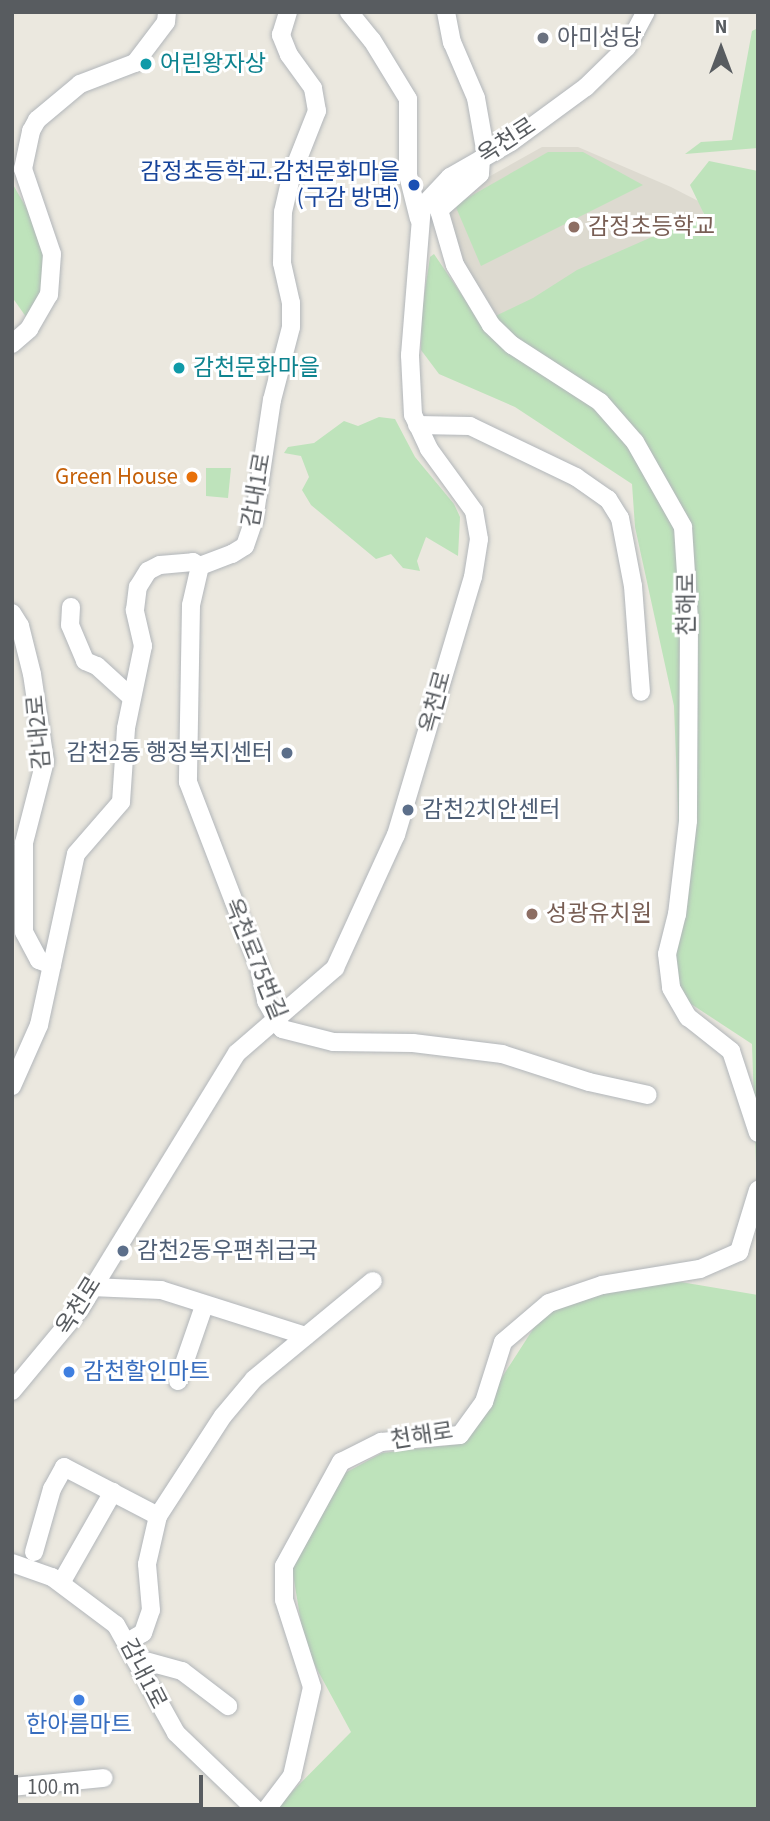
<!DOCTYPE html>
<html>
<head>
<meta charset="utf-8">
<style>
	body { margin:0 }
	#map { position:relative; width:770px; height:1821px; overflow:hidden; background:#ebe8df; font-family:"Source Sans 3","Noto Sans KR",sans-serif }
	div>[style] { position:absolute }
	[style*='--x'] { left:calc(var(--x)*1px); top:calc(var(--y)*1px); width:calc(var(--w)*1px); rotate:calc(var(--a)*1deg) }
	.education>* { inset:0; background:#dddad0 }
	.green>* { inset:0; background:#bee3bb }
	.roads { filter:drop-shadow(0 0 2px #b2b6ba) drop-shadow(0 0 2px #b2b6ba) }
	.minor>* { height:18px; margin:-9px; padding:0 9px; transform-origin:9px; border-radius:9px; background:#fff }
	.dots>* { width:19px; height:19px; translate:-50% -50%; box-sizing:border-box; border:4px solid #fff; border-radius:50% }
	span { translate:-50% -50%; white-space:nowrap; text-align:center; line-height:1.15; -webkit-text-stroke:6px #fff; paint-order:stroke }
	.worship-label { font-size:23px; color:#5b616d }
	.left { translate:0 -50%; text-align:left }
	.culture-label { font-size:23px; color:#0d838f }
	.street-label { font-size:23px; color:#585c60 }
	.transit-label { font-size:23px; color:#164399 }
	.right { translate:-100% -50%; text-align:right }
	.education-label { font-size:23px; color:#785e54 }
	.food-label { font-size:23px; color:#c56008 }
	.service-label { font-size:23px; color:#4e5e75 }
	.shop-label { font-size:23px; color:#366cbe }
	.frame { position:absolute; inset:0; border:14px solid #585c60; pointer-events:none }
	.north { position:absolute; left:686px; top:14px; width:70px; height:70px; -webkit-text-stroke:5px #fff; paint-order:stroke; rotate:0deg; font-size:19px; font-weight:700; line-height:28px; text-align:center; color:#585c60 }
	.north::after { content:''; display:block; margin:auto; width:24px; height:32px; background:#585c60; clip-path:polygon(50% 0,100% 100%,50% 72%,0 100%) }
	.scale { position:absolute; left:14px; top:1775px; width:189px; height:32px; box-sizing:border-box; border:4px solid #585c60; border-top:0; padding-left:9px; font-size:21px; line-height:24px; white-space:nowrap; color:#585c60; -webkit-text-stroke:5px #fff; paint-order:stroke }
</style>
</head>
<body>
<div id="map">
	<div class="education">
		<div style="clip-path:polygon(542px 147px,578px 147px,671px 187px,704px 204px,703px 218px,551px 300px,497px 316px,462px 260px,448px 210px,474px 185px)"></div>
	</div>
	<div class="green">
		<div style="clip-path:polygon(758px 28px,758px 148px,685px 154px,701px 142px,732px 140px,752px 31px)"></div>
		<div style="clip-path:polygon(548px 152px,583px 152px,643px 185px,481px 266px,455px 205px)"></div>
		<div style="clip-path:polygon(709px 161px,758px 171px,758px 1223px,752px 1044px,688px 1002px,677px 980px,675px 954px,682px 912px,674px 706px,635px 527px,632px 484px,515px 407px,439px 374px,421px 350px,422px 310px,430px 257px,434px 254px,481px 323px,533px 298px,577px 270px,704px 214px,690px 185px)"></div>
		<div style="clip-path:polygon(12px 183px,33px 219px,45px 255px,45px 287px,29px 321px,12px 297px)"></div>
		<div style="clip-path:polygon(379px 417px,395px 419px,415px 457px,454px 504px,460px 517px,458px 556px,426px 537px,417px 561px,420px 571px,403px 568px,391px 554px,376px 559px,311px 505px,302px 490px,309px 477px,301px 456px,284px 453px,288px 447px,314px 443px,344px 421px,358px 426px)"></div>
		<div style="clip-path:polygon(206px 468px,231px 468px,228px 498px,206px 496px)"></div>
		<div style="clip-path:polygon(657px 1278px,758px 1295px,758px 1809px,275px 1809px,351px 1732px,305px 1647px,292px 1568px,345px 1473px,382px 1453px,459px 1444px,544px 1312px)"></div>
	</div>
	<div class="roads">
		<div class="minor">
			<div style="--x:349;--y:12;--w:36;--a:51"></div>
			<div style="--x:372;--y:40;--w:69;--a:58.6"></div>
			<div style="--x:408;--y:99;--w:76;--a:90"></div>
			<div style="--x:408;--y:175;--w:45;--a:76"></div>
			<div style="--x:446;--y:12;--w:31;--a:79"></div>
			<div style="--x:452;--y:42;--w:61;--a:66.8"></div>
			<div style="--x:476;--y:98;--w:58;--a:80"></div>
			<div style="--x:481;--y:159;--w:15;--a:94"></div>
			<div style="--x:480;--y:174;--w:55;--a:138.7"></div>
			<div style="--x:439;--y:210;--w:57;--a:73.8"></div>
			<div style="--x:455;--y:265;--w:70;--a:59"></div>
			<div style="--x:491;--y:325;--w:29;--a:44"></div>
			<div style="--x:512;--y:345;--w:105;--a:32.9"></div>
			<div style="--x:600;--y:402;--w:53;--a:48.8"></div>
			<div style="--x:635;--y:442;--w:98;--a:60.5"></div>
			<div style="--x:683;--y:527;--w:92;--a:86.3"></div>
			<div style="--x:689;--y:619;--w:202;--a:90.3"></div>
			<div style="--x:688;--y:821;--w:94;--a:96.7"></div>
			<div style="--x:677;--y:914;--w:41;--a:104"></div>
			<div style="--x:667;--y:954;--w:34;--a:83"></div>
			<div style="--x:671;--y:988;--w:34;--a:60"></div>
			<div style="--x:688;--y:1017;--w:55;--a:38.3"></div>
			<div style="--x:731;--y:1051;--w:86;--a:71.8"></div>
			<div style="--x:12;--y:344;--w:23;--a:-41"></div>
			<div style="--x:29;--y:329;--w:39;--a:-60"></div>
			<div style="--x:49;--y:295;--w:41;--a:-85.8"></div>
			<div style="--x:52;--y:254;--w:90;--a:-108.8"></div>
			<div style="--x:23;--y:169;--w:39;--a:-78"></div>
			<div style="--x:31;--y:131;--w:13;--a:-61"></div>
			<div style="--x:37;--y:120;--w:56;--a:-39.9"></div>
			<div style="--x:80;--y:84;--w:59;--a:-20.9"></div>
			<div style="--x:135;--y:63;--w:51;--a:-52.9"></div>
			<div style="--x:166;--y:22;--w:10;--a:-84"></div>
			<div style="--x:417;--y:425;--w:53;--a:1.1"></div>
			<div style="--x:470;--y:426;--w:118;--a:25.7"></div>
			<div style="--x:576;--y:477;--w:39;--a:35"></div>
			<div style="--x:608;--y:499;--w:22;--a:58"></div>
			<div style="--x:620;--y:518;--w:69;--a:79.2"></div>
			<div style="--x:633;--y:586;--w:106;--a:85.7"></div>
			<div style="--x:200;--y:566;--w:40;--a:103"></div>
			<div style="--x:191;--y:605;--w:177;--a:91"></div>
			<div style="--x:188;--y:782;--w:198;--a:69"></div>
			<div style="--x:259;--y:967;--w:35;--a:78"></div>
			<div style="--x:266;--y:1001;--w:32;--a:60"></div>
			<div style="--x:282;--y:1029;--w:53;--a:14.3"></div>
			<div style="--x:333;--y:1042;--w:80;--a:0.7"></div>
			<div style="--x:413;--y:1043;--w:90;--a:7"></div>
			<div style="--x:502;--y:1054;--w:91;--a:17.8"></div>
			<div style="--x:589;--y:1082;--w:60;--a:12.4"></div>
			<div style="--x:71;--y:607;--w:18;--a:93"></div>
			<div style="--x:70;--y:625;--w:39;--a:67"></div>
			<div style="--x:85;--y:661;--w:13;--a:23"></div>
			<div style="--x:97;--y:666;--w:47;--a:42.4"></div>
			<div style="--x:12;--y:613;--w:15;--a:58"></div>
			<div style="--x:20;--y:626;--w:49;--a:76"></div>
			<div style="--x:32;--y:674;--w:88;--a:81.5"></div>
			<div style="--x:45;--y:761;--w:85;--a:104.4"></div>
			<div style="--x:24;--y:843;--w:89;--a:90"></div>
			<div style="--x:24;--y:932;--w:32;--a:62"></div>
			<div style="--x:39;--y:960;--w:14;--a:21"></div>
			<div style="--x:12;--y:1086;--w:67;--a:-66.1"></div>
			<div style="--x:39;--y:1025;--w:175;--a:-77.8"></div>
			<div style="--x:76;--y:854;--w:69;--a:-49.1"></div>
			<div style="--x:121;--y:802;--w:74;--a:-86.1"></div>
			<div style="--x:126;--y:728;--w:84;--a:-78.3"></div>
			<div style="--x:143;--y:646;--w:37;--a:-103"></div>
			<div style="--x:135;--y:610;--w:23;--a:-83"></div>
			<div style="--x:138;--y:587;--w:19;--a:-58"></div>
			<div style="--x:148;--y:571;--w:13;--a:-27"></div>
			<div style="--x:160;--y:565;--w:33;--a:-5"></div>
			<div style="--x:193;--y:562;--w:8;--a:30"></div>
			<div style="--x:200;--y:566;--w:34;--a:-21"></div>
			<div style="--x:232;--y:554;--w:15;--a:-32"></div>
			<div style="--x:245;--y:546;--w:28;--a:-71"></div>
			<div style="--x:254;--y:520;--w:121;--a:-81.5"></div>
			<div style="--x:272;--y:400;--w:75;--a:-75.4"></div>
			<div style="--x:291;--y:327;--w:24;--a:-90"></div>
			<div style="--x:291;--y:303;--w:41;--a:-102.7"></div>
			<div style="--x:282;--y:263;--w:51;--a:-88.9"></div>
			<div style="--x:283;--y:212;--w:39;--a:-77"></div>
			<div style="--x:292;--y:174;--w:68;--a:-68.4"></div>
			<div style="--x:317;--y:111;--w:23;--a:-100"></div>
			<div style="--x:313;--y:88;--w:41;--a:-126"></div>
			<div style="--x:289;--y:55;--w:22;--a:-112"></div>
			<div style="--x:281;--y:35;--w:24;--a:-73"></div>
			<div style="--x:91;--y:1287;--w:70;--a:2.5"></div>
			<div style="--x:161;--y:1290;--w:152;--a:17.6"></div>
			<div style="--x:178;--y:1381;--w:79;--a:-70.9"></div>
			<div style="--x:12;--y:1391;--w:107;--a:-50.3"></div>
			<div style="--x:80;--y:1309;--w:300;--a:-58.5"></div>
			<div style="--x:237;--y:1053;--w:130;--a:-40.9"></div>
			<div style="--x:335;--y:968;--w:146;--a:-65.4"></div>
			<div style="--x:396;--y:835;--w:269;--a:-73.4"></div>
			<div style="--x:473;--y:577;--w:38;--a:-81"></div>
			<div style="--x:479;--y:539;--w:28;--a:-100"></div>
			<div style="--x:474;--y:511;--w:77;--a:-126"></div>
			<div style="--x:429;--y:449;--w:38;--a:-115"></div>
			<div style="--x:413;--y:415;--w:60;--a:-92.9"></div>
			<div style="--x:410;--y:355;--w:148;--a:-85.4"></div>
			<div style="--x:422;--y:207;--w:41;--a:-47"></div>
			<div style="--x:450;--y:177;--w:70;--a:-29.8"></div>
			<div style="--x:511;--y:142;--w:93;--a:-36.3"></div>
			<div style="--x:586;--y:87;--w:57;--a:-44.3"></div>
			<div style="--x:627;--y:47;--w:40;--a:-62"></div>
			<div style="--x:34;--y:1552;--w:66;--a:-74.1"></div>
			<div style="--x:52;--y:1489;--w:25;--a:-61"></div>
			<div style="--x:64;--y:1467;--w:106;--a:27.5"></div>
			<div style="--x:12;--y:1563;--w:42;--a:19.3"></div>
			<div style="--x:52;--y:1577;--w:80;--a:36.9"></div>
			<div style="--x:116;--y:1625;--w:124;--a:60.9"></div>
			<div style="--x:176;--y:1733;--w:110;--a:43.9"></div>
			<div style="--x:61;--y:1583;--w:105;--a:-60.3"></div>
			<div style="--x:129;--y:1641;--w:16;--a:-30"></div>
			<div style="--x:143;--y:1633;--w:24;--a:-71"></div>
			<div style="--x:151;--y:1610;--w:46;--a:-95"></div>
			<div style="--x:147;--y:1564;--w:49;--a:-77.1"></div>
			<div style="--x:158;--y:1516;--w:119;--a:-57"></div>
			<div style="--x:223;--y:1416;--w:48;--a:-50"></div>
			<div style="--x:254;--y:1379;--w:154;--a:-39.5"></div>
			<div style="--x:138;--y:1659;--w:46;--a:15.3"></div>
			<div style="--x:182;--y:1671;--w:58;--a:37.3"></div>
			<div style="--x:12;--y:1787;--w:92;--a:-5.6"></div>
			<div style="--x:267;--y:1809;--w:41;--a:-52.9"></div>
			<div style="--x:292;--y:1776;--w:91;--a:-77.3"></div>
			<div style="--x:312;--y:1687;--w:91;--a:-107.8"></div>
			<div style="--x:284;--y:1600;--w:34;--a:-90"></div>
			<div style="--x:284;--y:1566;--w:119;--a:-61.3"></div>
			<div style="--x:341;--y:1462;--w:45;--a:-26.6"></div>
			<div style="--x:381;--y:1442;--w:79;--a:-5.1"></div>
			<div style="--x:460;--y:1435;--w:41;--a:-54"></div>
			<div style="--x:484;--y:1402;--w:63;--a:-72.4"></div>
			<div style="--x:503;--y:1342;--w:60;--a:-40.3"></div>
			<div style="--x:549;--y:1303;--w:56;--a:-18.8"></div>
			<div style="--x:602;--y:1285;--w:99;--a:-9.3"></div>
			<div style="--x:700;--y:1269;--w:43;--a:-23.6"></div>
			<div style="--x:739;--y:1252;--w:65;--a:-73"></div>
		</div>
	</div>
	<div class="dots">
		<div style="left:543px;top:38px;background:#6b7280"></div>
		<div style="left:146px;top:64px;background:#0f9aa8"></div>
		<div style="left:414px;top:185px;background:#1a4fb4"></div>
		<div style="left:574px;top:227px;background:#8d6e63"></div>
		<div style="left:179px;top:368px;background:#0f9aa8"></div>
		<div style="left:192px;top:477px;background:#e8710a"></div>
		<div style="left:287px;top:753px;background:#5c6f8a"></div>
		<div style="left:408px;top:810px;background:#5c6f8a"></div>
		<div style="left:532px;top:914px;background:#8d6e63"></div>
		<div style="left:123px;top:1251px;background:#5c6f8a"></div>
		<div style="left:69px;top:1372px;background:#3f7fe0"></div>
		<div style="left:79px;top:1700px;background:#3f7fe0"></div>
	</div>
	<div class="worship-label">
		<span class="left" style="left:557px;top:38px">아미성당</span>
	</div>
	<div class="culture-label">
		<span class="left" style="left:160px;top:64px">어린왕자상</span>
		<span class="left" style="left:193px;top:368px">감천문화마을</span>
	</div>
	<div class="street-label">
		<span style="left:507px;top:141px;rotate:-33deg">옥천로</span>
		<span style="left:257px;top:490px;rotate:-80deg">감내1로</span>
		<span style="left:687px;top:604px;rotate:-90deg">천해로</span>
		<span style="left:436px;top:702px;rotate:-75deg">옥천로</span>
		<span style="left:39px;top:732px;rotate:-95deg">감내2로</span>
		<span style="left:255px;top:959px;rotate:68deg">옥천로75번길</span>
		<span style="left:79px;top:1306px;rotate:-58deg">옥천로</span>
		<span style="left:422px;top:1436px;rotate:-9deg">천해로</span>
		<span style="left:143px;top:1674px;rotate:63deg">감내1로</span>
	</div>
	<div class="transit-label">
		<span class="right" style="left:400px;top:185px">감정초등학교.감천문화마을<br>(구감 방면)</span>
	</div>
	<div class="education-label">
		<span class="left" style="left:588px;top:227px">감정초등학교</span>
		<span class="left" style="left:546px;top:914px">성광유치원</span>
	</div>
	<div class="food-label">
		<span class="right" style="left:178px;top:477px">Green House</span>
	</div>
	<div class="service-label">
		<span class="right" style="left:273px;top:753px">감천2동 행정복지센터</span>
		<span class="left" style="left:422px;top:810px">감천2치안센터</span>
		<span class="left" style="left:137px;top:1251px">감천2동우편취급국</span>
	</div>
	<div class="shop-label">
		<span class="left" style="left:83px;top:1372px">감천할인마트</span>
		<span style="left:79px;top:1725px">한아름마트</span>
	</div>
	<div class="frame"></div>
	<div class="north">N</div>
	<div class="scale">100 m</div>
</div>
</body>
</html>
